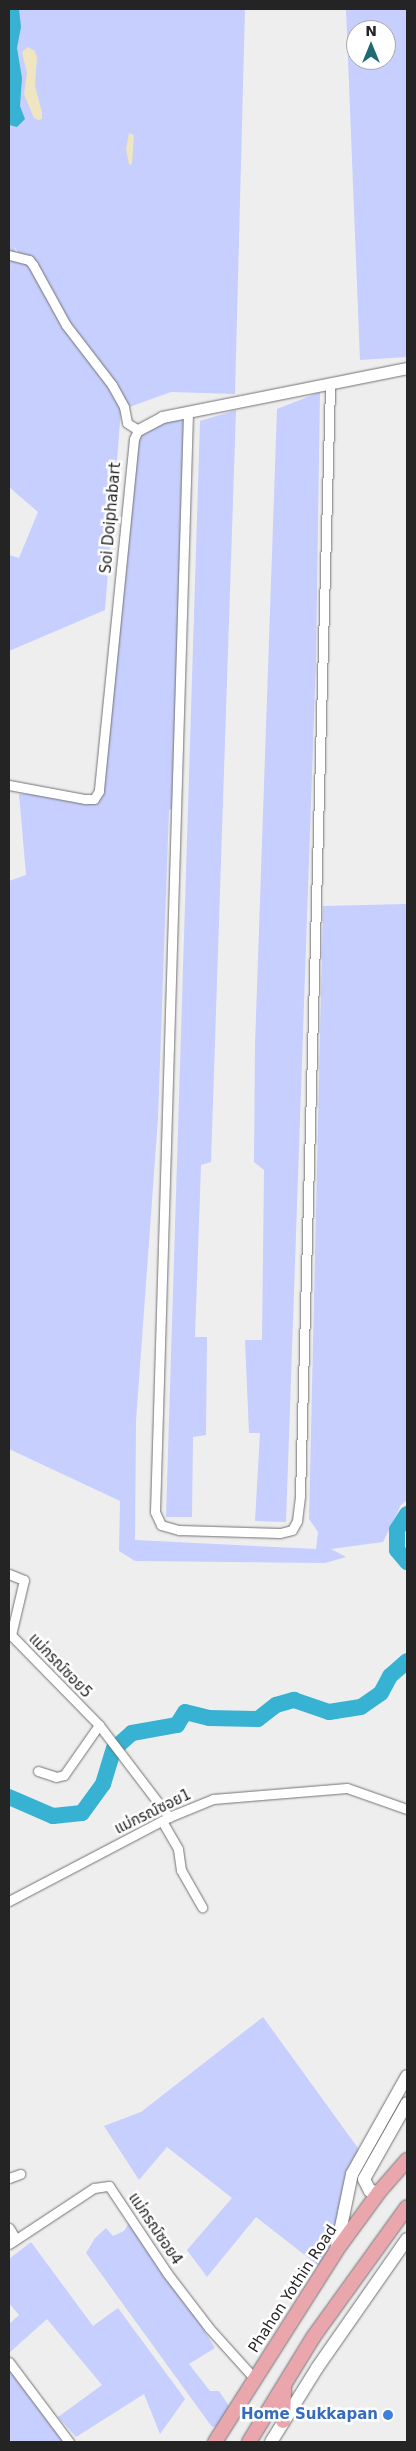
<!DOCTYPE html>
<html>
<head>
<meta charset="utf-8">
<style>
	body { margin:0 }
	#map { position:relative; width:416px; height:2451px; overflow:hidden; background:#eeeeef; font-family:"DejaVu Sans","Noto Sans Thai",sans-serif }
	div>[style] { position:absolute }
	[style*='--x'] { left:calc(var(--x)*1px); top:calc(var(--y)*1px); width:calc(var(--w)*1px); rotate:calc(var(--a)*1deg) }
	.green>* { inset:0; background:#c6cffd }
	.sand>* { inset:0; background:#efe5c0 }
	.water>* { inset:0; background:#38b2d3 }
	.river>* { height:16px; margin:-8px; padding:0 8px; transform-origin:8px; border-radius:8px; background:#38b2d3 }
	.roads { filter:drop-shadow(0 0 1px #727273) drop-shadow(0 0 1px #727273) }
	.minor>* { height:9px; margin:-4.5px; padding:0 4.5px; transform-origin:4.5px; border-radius:4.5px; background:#fff }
	.tertiary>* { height:11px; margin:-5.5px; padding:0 5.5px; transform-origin:5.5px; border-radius:5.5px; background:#fff }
	.secondary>* { height:12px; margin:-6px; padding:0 6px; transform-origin:6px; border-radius:6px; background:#fff }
	.primary>* { height:14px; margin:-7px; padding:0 7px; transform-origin:7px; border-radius:7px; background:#e9a6ad }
	.dots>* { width:14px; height:14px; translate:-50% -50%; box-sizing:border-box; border:2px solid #fff; border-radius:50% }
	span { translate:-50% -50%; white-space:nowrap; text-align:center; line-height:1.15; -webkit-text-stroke:5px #fff; paint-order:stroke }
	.street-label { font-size:15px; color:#242424 }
	.shop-label { font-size:15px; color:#366cbe; font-weight:700 }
	.right { translate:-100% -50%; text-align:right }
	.frame { position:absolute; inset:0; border:10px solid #242424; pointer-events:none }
	.north { position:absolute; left:346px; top:20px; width:50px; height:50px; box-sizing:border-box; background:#fff; border:1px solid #a7a7a7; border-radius:50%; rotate:0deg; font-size:14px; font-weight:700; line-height:20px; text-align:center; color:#242424 }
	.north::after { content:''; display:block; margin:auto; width:18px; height:22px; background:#1f6a73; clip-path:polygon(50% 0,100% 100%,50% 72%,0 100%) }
</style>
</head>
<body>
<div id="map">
	<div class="green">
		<div style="clip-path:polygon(9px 9px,245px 9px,235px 394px,171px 392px,121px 410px,105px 610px,9px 651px,9px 555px,19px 558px,38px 512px,9px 487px,9px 258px,22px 259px,14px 246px,17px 256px,9px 256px)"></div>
		<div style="clip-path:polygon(evenodd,346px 9px,407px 9px,407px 357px,360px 360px,346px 9px,356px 30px,386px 30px,386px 60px,356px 60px,356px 30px)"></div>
		<div style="clip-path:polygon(320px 392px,316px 659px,286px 1522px,255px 1521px,260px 1433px,249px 1433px,245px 1340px,262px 1340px,264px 1170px,254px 1162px,255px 1045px,277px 409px)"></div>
		<div style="clip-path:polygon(236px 410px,211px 1162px,201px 1165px,195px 1337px,207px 1337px,206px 1435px,193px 1437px,192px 1517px,166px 1517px,200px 421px)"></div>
		<div style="clip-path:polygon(188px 413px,176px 807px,169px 810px,158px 1118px,136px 1421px,135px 1540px,316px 1549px,318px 1532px,309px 1519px,323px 906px,407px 904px,407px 1500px,401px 1505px,383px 1542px,331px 1549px,346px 1557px,325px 1563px,135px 1561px,119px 1551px,120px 1501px,9px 1449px,9px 881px,26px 875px,19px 794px,101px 795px,138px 430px)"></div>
		<div style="clip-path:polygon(263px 2017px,363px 2155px,324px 2270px,256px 2217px,207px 2277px,187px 2250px,232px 2198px,167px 2147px,139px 2180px,104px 2126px,141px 2112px)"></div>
		<div style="clip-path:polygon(130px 2221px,178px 2288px,215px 2348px,189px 2364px,210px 2391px,219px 2391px,229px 2406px,218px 2426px,212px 2427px,86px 2253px,95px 2238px,106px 2228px,113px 2236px,124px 2231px)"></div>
		<div style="clip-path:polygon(31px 2242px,93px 2326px,118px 2308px,185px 2399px,160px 2434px,144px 2394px,76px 2437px,58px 2417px,102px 2385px,47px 2319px,9px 2353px,9px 2324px,19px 2315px,9px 2303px,9px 2259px)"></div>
		<div style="clip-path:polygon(9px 2362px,69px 2442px,12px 2442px,9px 2438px)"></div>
	</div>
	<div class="sand">
		<div style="clip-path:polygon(28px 47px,35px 51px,37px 57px,35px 86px,42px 112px,42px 119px,38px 120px,34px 118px,24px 94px,27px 73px,22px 52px)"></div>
		<div style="clip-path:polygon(129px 133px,134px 135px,132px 164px,129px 165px,126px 149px)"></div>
	</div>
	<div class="water">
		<div style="clip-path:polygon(9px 9px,19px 9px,21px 27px,17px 48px,22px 78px,20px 106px,25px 119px,17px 127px,9px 125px)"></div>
	</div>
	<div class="river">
		<div style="--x:407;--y:1514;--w:19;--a:122"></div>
		<div style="--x:397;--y:1530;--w:20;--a:90"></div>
		<div style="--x:397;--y:1550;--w:16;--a:50"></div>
		<div style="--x:9;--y:1797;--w:48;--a:23.4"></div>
		<div style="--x:53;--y:1816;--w:29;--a:-6"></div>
		<div style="--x:82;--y:1813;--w:36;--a:-54"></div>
		<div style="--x:103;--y:1784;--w:37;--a:-73"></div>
		<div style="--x:114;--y:1749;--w:24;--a:-42"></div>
		<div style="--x:132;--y:1733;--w:46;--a:-10.1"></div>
		<div style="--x:177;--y:1725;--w:15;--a:-58"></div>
		<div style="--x:185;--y:1712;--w:25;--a:14"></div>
		<div style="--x:209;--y:1718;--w:49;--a:1.2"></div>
		<div style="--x:258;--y:1719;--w:23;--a:-38"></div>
		<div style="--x:276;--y:1705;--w:19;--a:-16"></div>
		<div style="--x:294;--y:1700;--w:37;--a:19"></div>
		<div style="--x:329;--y:1712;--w:32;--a:-9"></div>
		<div style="--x:361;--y:1707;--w:24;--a:-35"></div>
		<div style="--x:381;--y:1693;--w:19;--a:-62"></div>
		<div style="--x:390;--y:1676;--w:23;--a:-41"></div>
	</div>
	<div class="roads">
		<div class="minor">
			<div style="--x:9;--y:255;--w:21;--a:14"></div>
			<div style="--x:29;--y:260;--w:6;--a:51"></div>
			<div style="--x:33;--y:265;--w:68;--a:61.2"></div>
			<div style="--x:66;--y:325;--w:76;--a:52.5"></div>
			<div style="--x:112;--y:385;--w:25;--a:61"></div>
			<div style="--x:124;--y:407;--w:16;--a:79"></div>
			<div style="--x:127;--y:423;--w:13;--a:32"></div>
			<div style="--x:138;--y:430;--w:10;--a:114"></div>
			<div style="--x:134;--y:439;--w:354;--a:95.7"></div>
			<div style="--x:99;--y:791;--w:9;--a:122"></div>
			<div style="--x:94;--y:799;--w:9;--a:180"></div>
			<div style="--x:85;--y:799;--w:77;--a:-169.6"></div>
			<div style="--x:188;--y:413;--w:1099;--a:91.72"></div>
			<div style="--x:155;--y:1512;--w:14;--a:65"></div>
			<div style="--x:161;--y:1525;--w:19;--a:16"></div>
			<div style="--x:179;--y:1530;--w:101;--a:1.7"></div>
			<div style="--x:280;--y:1533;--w:12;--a:-14"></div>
			<div style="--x:292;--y:1530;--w:10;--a:-61"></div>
			<div style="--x:297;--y:1521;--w:26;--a:-83"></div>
			<div style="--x:300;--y:1495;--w:1112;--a:-88.45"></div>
			<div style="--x:9;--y:1574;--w:16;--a:22"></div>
			<div style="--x:24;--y:1580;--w:57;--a:103.3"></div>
			<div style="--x:11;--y:1635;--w:126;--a:45.6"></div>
			<div style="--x:38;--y:1771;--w:19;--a:18"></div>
			<div style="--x:56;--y:1777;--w:8;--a:-14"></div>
			<div style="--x:64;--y:1775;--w:61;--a:-55"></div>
			<div style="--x:99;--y:1725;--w:116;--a:52.7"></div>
			<div style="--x:162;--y:1821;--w:32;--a:60"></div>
			<div style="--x:178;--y:1849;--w:21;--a:82"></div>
			<div style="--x:181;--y:1870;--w:43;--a:60.4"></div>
			<div style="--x:9;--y:1901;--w:181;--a:-27.7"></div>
			<div style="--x:169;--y:1817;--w:48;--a:-22.2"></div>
			<div style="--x:213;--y:1799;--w:134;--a:-4.7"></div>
			<div style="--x:347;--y:1788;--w:64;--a:19.3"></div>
			<div style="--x:9;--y:2178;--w:12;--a:-20"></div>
			<div style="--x:9;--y:2228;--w:13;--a:58"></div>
			<div style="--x:9;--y:2244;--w:102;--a:-33.4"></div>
			<div style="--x:94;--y:2188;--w:15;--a:-8"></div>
			<div style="--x:109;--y:2186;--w:105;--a:56.3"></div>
			<div style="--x:167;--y:2273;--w:69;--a:52.6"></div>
			<div style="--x:209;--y:2328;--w:67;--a:48"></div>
			<div style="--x:9;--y:2362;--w:100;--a:53.1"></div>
		</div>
		<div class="tertiary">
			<div style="--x:138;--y:430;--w:27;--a:-28"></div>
			<div style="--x:162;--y:417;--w:250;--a:-11.3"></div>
		</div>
		<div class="secondary">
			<div style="--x:379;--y:2192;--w:9;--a:-174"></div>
			<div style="--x:370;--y:2191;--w:13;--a:-117"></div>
			<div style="--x:364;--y:2179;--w:87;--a:-60.5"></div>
			<div style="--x:336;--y:2251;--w:79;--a:-78.3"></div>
			<div style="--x:352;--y:2174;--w:112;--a:-60.7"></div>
			<div style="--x:271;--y:2442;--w:87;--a:-58.1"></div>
			<div style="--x:317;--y:2368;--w:157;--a:-55.1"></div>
		</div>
		<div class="primary">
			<div style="--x:283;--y:2421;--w:34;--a:-88"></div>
			<div style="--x:215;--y:2442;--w:226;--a:-57.6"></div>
			<div style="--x:336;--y:2251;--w:73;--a:-53.9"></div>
			<div style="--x:379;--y:2192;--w:43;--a:-48.8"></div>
			<div style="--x:249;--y:2442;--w:124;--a:-58.5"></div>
			<div style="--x:314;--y:2336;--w:159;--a:-54.2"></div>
		</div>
	</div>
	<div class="dots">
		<div style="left:388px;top:2415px;background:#3f7fe0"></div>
	</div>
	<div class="street-label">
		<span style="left:111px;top:518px;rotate:-85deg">Soi Doiphabart</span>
		<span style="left:60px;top:1666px;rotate:46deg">แม่กรณ์ซอย5</span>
		<span style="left:153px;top:1812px;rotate:-26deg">แม่กรณ์ซอย1</span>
		<span style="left:155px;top:2229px;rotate:56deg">แม่กรณ์ซอย4</span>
		<span style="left:293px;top:2289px;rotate:-57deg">Phahon Yothin Road</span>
	</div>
	<div class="shop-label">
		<span class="right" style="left:378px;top:2415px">Home Sukkapan</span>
	</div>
	<div class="frame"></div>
	<div class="north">N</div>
</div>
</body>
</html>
